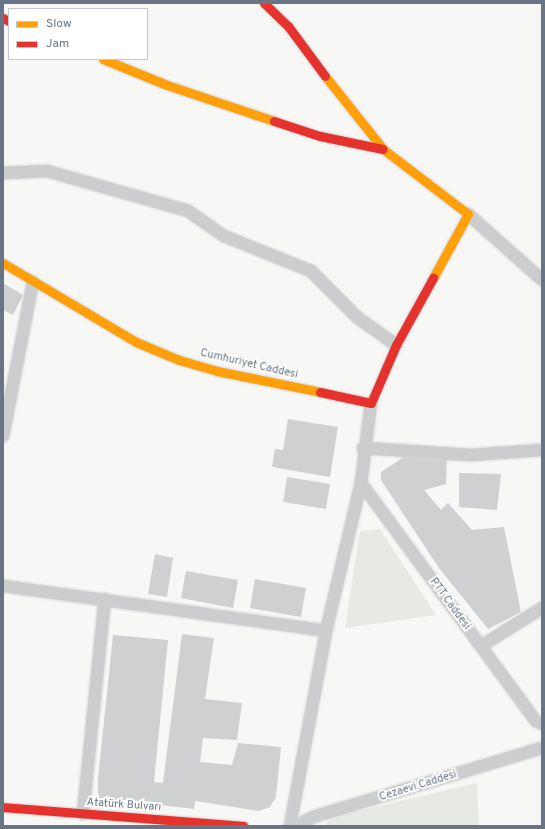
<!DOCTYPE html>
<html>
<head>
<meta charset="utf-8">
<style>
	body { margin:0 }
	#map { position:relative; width:545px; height:829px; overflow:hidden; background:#f7f7f6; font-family:Overpass,sans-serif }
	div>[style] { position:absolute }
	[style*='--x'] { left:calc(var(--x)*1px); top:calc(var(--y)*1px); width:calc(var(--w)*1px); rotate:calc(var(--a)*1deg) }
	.green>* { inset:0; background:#e6e9e4 }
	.building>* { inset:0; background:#cfd0d1 }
	.roads { filter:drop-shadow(0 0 1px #d3d3d4) drop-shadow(0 0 1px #d3d3d4) }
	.street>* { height:12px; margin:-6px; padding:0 6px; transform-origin:6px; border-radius:6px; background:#cccdcf }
	.slow>* { height:9px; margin:-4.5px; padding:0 4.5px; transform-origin:4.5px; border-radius:4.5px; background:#ff9f0a }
	.jam>* { height:9px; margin:-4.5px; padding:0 4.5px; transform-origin:4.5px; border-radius:4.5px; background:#e5322d }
	span { translate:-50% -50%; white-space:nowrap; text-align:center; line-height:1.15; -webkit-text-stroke:4px #fff; paint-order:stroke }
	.street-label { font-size:11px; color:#697584 }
	.frame { position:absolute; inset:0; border:4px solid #697584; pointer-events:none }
	.legend { position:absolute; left:8px; top:8px; width:140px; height:52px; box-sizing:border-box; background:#fff; border:1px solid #c3c8ce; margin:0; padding:5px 7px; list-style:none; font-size:12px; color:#697584 }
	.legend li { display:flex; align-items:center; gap:8px; height:20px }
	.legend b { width:20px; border:1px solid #c3c8ce }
</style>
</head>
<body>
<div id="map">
	<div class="green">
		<div style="clip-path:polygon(380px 529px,436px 615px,345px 628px,360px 531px)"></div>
		<div style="clip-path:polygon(477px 783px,479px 826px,325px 826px,328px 821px,354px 812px)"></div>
	</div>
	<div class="building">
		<div style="clip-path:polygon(3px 283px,23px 295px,13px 315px,3px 310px)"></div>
		<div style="clip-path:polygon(288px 419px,338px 427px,330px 477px,272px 467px,275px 449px,283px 450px)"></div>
		<div style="clip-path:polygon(407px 455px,447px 457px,446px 484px,424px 490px,441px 510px,448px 503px,472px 530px,504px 527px,521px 612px,488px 629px,439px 568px,381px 480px,381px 472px)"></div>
		<div style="clip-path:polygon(459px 473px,501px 474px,497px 510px,459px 507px)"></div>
		<div style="clip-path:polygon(287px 477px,330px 484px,326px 509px,283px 502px)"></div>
		<div style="clip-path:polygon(155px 554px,173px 558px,167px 597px,148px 594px)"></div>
		<div style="clip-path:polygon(186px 571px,238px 580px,233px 608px,181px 598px)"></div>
		<div style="clip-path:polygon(255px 579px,306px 588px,301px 617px,250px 608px)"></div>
		<div style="clip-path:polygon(182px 634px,214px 638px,205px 699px,242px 703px,237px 740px,203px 738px,200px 762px,232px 765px,238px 743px,281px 747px,276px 797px,270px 807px,259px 811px,195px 801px,194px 809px,98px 798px,98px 778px,113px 635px,168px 640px,154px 782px,163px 783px)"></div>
	</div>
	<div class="roads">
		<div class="street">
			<div style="--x:3;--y:173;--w:44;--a:-2.6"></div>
			<div style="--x:47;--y:171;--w:147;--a:15.8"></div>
			<div style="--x:188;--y:211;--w:44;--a:34.8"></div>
			<div style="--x:224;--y:236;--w:94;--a:21.9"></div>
			<div style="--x:311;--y:271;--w:66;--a:45"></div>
			<div style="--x:358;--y:318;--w:47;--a:35.4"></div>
			<div style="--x:468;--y:214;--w:99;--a:41.7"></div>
			<div style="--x:3;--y:436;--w:157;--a:-79"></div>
			<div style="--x:363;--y:448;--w:108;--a:3.7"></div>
			<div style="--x:471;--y:455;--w:71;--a:-4"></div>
			<div style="--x:361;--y:483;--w:295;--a:53.7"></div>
			<div style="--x:536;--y:721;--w:7;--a:27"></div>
			<div style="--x:3;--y:586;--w:326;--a:7.9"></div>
			<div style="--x:481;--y:646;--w:72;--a:-31.9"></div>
			<div style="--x:83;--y:814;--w:216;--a:-84.2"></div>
			<div style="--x:290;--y:826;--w:198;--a:-79.5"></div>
			<div style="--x:326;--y:631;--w:152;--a:-76.7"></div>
			<div style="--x:361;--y:483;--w:81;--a:-82.9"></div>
			<div style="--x:296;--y:826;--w:19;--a:-28"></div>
			<div style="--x:313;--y:817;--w:239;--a:-16.8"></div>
		</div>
		<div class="slow">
			<div style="--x:103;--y:59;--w:69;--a:22.1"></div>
			<div style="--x:167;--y:85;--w:113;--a:18.6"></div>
			<div style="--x:325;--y:76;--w:93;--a:51.5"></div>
			<div style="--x:383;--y:149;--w:107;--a:37.4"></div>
			<div style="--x:468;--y:214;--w:73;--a:118.7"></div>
			<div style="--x:3;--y:263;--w:155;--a:30.7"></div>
			<div style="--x:136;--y:342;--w:47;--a:22.7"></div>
			<div style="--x:179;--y:360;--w:40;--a:16"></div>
			<div style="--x:217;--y:371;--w:105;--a:11.5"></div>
		</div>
		<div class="jam">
			<div style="--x:264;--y:3;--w:33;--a:44"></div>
			<div style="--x:288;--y:26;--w:62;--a:53.5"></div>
			<div style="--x:3;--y:18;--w:7;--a:27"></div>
			<div style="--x:274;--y:121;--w:48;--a:18.1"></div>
			<div style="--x:320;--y:136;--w:64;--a:11.7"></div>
			<div style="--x:320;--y:392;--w:52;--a:12.2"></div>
			<div style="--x:371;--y:403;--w:63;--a:-66.7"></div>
			<div style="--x:396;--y:345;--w:77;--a:-61.1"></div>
			<div style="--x:3;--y:807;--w:241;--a:4.5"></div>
		</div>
	</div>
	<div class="street-label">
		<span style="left:249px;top:364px;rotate:13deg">Cumhuriyet Caddesi</span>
		<span style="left:450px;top:604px;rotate:54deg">PTT Caddesi</span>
		<span style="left:418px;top:786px;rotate:-17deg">Cezaevi Caddesi</span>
		<span style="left:124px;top:805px;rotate:4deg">Atatürk Bulvarı</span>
	</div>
	<div class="frame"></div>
	<ul class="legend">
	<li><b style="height:5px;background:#ff9f0a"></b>Slow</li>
	<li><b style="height:5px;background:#e5322d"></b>Jam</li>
	</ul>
</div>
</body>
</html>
